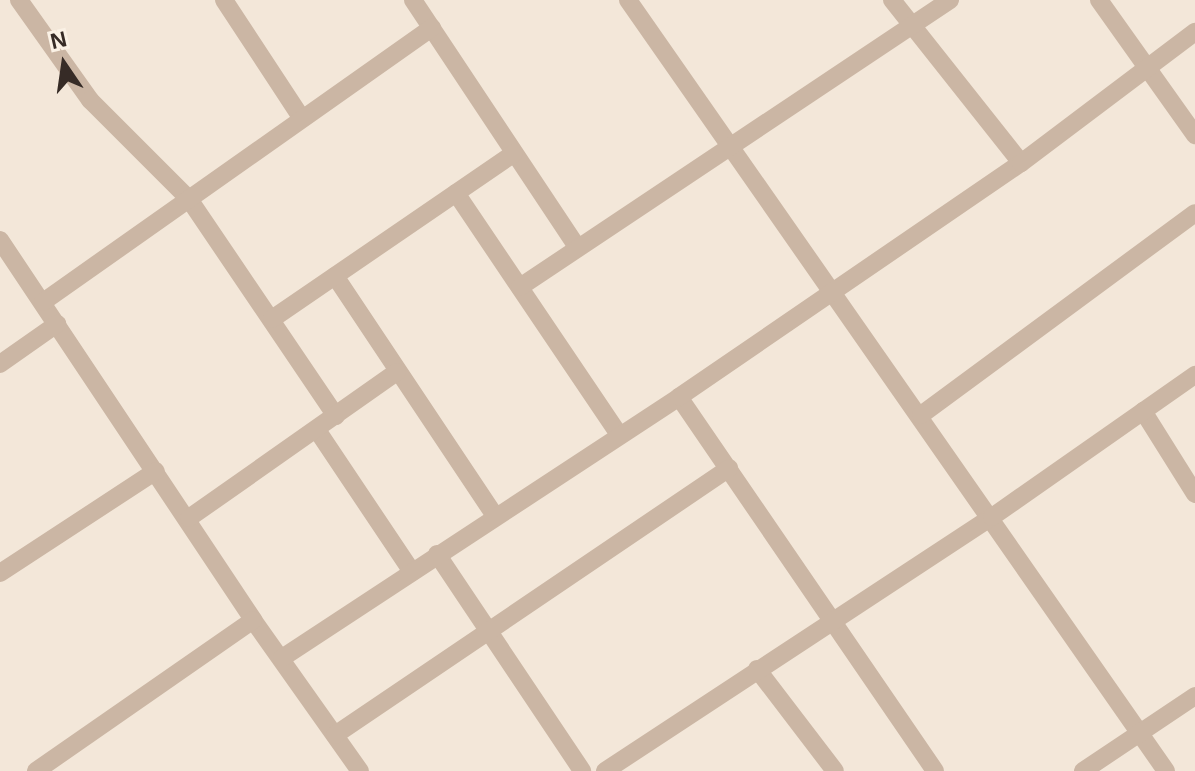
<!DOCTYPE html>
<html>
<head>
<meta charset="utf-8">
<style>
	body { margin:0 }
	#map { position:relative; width:1195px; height:771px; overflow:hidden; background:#f3e7d9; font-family:Helvetica,sans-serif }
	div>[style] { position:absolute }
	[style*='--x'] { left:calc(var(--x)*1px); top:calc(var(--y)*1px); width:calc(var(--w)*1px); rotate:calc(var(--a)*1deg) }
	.street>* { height:18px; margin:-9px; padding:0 9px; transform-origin:9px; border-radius:9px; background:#cbb6a4 }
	span { translate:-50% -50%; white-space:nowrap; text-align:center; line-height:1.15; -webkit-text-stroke:8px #faf1e5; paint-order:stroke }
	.north { position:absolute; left:24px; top:24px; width:80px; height:80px; -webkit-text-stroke:6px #faf1e5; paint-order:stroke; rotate:347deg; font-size:22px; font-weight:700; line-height:32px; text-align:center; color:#362b26 }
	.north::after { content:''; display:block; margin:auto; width:28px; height:36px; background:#362b26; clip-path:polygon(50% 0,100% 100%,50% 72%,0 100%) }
</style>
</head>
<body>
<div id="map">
	<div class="street">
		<div style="--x:19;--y:0;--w:123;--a:54.6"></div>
		<div style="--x:90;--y:100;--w:140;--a:45"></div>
		<div style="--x:189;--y:199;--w:262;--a:55.9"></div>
		<div style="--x:224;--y:0;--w:140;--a:56.7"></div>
		<div style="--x:413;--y:0;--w:296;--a:56.4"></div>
		<div style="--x:628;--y:0;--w:940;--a:55.09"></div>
		<div style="--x:892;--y:0;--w:208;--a:51.6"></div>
		<div style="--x:1099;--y:0;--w:166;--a:54.6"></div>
		<div style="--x:456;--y:193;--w:292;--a:56"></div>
		<div style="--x:0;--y:240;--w:457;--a:56.3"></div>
		<div style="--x:253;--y:620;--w:185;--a:54.7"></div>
		<div style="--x:335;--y:276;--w:288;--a:56.3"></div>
		<div style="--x:520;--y:287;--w:517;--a:-33.72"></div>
		<div style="--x:43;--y:302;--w:476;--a:-35.2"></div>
		<div style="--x:272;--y:319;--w:293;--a:-34.4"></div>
		<div style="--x:0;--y:364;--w:70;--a:-35.1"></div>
		<div style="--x:679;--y:397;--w:453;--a:55.6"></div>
		<div style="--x:1143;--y:411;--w:98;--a:57.9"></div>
		<div style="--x:921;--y:415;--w:340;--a:-36.4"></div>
		<div style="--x:317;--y:430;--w:171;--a:56.2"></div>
		<div style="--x:189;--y:518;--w:254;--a:-35.1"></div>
		<div style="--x:437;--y:554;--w:261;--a:56.2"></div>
		<div style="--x:0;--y:573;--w:186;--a:-33.2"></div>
		<div style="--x:282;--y:658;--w:475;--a:-33.3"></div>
		<div style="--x:679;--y:397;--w:414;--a:-34.4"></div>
		<div style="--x:1021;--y:163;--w:218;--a:-37"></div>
		<div style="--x:757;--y:669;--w:128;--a:52.6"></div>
		<div style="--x:335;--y:735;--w:476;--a:-34.1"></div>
		<div style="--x:36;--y:771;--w:264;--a:-34.8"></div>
		<div style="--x:605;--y:771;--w:463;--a:-33.3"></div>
		<div style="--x:992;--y:517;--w:248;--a:-35"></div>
		<div style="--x:1083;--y:771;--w:135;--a:-33.8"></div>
	</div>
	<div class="north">N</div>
</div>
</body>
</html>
